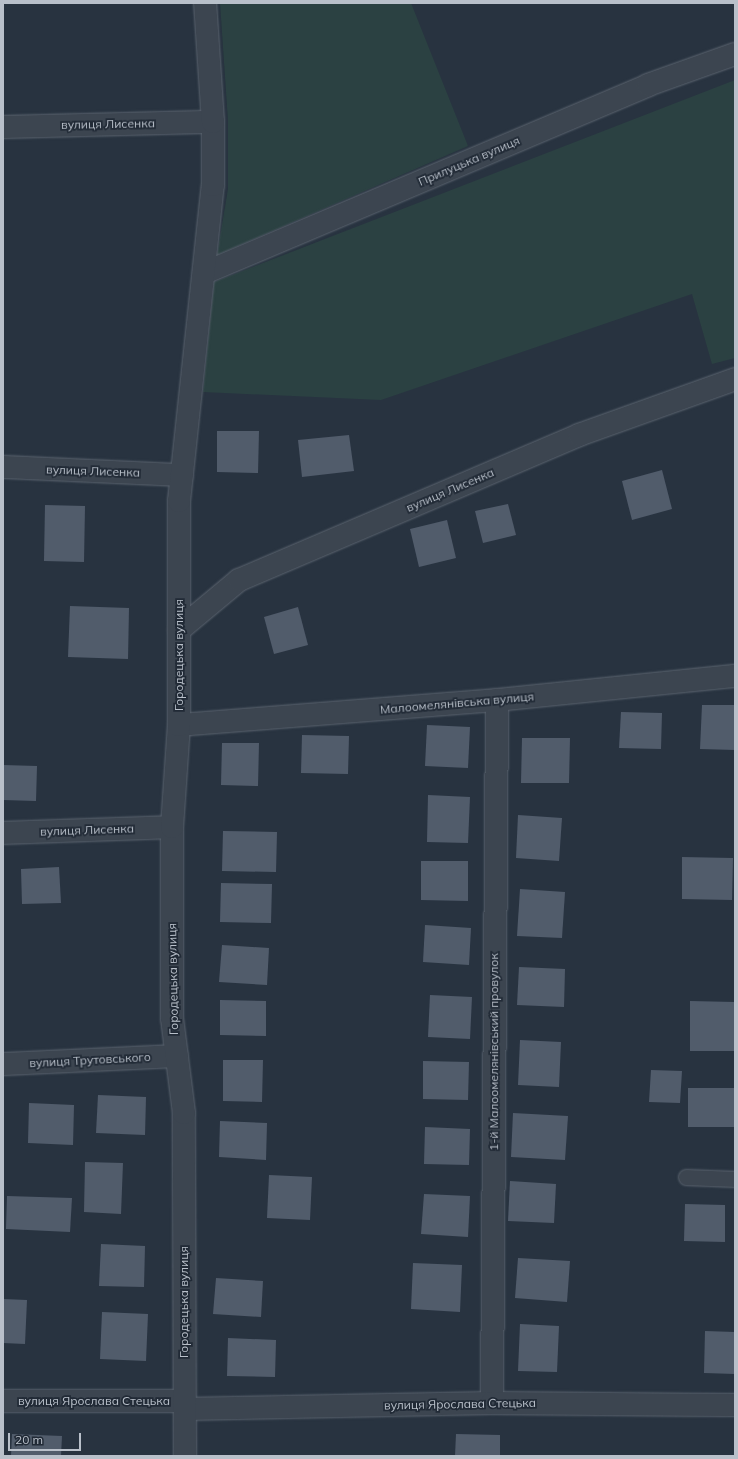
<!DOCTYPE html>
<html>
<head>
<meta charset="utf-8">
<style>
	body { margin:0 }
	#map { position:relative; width:738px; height:1459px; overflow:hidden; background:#283340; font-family:Mulish,sans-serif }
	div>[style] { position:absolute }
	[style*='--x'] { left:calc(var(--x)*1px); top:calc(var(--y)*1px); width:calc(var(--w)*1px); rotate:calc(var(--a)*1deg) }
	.green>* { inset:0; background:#2b4142 }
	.building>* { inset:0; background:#515c6b }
	.roads { filter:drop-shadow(0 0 1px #5a636e) drop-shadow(0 0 1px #5a636e) }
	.lane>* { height:15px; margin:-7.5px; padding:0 7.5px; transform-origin:7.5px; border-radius:7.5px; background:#3c4550 }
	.street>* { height:22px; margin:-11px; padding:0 11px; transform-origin:11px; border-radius:11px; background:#3c4550 }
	span { translate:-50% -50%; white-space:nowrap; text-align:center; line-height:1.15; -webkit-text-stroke:3.5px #212a36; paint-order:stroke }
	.street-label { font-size:12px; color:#b9c0ca }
	.frame { position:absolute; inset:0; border:4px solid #b9c0ca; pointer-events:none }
	.scale { position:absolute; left:8px; top:1433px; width:73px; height:18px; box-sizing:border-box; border:2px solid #b9c0ca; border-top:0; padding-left:5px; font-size:12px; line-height:14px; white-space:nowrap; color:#b9c0ca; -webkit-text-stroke:3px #212a36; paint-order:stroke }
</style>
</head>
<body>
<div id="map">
	<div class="green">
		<div style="clip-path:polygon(220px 3px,411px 3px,468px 146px,217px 255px,228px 189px,228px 121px)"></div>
		<div style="clip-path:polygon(735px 80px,735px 358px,712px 364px,692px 294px,381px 400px,203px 392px,214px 282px)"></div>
	</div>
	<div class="building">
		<div style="clip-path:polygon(217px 431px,259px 431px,258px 473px,217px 472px)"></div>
		<div style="clip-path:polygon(349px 435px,354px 471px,302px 477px,298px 440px)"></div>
		<div style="clip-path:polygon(662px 470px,672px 509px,632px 520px,622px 481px)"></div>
		<div style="clip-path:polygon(508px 504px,516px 535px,483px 543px,475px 511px)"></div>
		<div style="clip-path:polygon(45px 505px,85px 506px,84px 562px,44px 561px)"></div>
		<div style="clip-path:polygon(447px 520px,456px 558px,419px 567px,410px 529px)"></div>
		<div style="clip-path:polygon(70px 606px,129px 608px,128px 659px,68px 657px)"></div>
		<div style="clip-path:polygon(298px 607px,308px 645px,274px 654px,264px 617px)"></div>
		<div style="clip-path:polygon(702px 705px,735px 705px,735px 750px,700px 749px)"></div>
		<div style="clip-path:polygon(621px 712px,662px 713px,661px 749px,619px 748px)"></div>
		<div style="clip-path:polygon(427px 725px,470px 727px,468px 768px,425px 766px)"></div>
		<div style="clip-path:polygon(302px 735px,349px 736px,348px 774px,301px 773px)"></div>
		<div style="clip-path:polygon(522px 738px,570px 738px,569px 783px,521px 783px)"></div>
		<div style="clip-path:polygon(222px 743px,259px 743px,258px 786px,221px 785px)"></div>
		<div style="clip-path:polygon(3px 765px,37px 766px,36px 801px,3px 800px)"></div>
		<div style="clip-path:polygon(428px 795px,470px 797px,468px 843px,427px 842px)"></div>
		<div style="clip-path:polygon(518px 815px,562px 818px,559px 861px,516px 858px)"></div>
		<div style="clip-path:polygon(223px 831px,277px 832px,276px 872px,222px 871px)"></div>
		<div style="clip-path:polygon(682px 857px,733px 858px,732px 900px,682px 899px)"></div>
		<div style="clip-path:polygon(421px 861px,468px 861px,468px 901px,421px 900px)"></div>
		<div style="clip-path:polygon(59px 867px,61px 903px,22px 904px,21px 869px)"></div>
		<div style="clip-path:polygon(221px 883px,272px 884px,271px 923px,220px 922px)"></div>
		<div style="clip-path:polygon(520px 889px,565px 892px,562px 938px,517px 936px)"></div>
		<div style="clip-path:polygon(425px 925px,471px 928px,469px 965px,423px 962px)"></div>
		<div style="clip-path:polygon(222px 945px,269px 948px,267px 985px,219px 982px)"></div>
		<div style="clip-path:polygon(519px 967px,565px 969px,564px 1007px,517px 1005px)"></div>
		<div style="clip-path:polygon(430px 995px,472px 997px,470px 1039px,428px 1037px)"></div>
		<div style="clip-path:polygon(220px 1000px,266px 1001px,266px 1036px,220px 1035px)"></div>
		<div style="clip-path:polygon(690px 1001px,735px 1002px,735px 1051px,690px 1051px)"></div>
		<div style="clip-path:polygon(520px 1040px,561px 1042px,559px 1087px,518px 1085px)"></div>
		<div style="clip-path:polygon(223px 1060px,263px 1060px,262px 1102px,223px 1101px)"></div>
		<div style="clip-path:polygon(423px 1061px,469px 1062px,468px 1100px,423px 1099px)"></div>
		<div style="clip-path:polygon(651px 1070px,682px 1071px,680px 1103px,649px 1102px)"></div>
		<div style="clip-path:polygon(688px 1088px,735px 1088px,735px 1127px,688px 1127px)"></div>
		<div style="clip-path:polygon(98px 1095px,146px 1097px,145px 1135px,96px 1133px)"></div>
		<div style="clip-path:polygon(29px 1103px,74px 1105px,73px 1145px,28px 1143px)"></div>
		<div style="clip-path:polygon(513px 1113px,568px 1116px,565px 1160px,511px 1157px)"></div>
		<div style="clip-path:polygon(220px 1121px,267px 1123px,266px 1160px,219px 1157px)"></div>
		<div style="clip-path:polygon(425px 1127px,470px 1129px,469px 1165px,424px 1164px)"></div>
		<div style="clip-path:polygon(85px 1162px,123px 1163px,121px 1214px,84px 1212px)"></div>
		<div style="clip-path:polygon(269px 1175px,312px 1177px,310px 1220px,267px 1218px)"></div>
		<div style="clip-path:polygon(510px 1181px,556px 1184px,554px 1223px,508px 1221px)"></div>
		<div style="clip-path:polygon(424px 1194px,470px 1196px,468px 1237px,421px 1234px)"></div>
		<div style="clip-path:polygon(7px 1196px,72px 1198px,70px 1232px,6px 1229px)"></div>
		<div style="clip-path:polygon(685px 1204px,725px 1205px,725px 1242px,684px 1241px)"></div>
		<div style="clip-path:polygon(101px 1244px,145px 1246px,144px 1287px,99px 1286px)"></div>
		<div style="clip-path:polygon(518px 1258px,570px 1261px,567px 1302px,515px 1298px)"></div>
		<div style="clip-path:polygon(413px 1263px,462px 1265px,460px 1312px,411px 1309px)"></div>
		<div style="clip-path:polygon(216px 1278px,263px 1281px,261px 1317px,213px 1314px)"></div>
		<div style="clip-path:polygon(3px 1299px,27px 1300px,25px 1344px,3px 1343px)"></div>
		<div style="clip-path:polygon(102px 1312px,148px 1314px,146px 1361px,100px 1359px)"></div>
		<div style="clip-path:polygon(520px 1324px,559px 1326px,557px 1372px,518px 1371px)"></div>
		<div style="clip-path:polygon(705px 1331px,735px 1332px,735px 1374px,704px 1373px)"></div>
		<div style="clip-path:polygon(228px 1338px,276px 1340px,275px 1377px,227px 1376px)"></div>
		<div style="clip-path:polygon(12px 1434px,62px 1436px,61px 1456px,11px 1456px)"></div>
		<div style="clip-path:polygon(456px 1434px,500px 1435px,500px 1456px,455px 1456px)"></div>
	</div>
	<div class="roads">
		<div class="lane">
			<div style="--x:686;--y:1177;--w:49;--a:2.3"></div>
		</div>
		<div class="street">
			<div style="--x:3;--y:127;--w:210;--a:-1.4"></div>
			<div style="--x:204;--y:273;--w:482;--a:-22.9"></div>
			<div style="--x:648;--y:85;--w:92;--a:-19.6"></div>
			<div style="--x:3;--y:467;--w:179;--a:2.6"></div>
			<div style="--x:179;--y:630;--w:78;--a:-39.8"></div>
			<div style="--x:239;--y:580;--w:370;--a:-23.1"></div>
			<div style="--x:579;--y:435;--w:166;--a:-19.7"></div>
			<div style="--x:179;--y:725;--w:319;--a:-4.5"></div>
			<div style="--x:497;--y:700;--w:239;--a:-5.8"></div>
			<div style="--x:3;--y:833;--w:169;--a:-2"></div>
			<div style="--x:3;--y:1064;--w:174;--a:-2.6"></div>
			<div style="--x:3;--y:1401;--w:181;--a:0"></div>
			<div style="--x:492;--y:1403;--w:703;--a:-89.59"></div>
			<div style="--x:185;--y:1409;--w:307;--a:-1.1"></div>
			<div style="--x:492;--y:1403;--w:243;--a:0.5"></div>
			<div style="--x:185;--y:1456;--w:343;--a:-90.2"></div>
			<div style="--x:184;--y:1113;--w:96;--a:-97.2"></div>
			<div style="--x:172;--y:1018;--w:191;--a:-90"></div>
			<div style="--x:172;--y:827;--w:102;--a:-86.1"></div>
			<div style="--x:179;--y:725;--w:224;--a:-90"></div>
			<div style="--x:179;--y:501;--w:318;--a:-83.9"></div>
			<div style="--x:213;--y:185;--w:63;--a:-90"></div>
			<div style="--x:213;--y:122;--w:119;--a:-93.8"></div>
		</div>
	</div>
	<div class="street-label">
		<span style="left:108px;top:124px;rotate:-1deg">вулиця Лисенка</span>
		<span style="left:469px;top:161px;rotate:-23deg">Прилуцька вулиця</span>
		<span style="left:93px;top:471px;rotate:2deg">вулиця Лисенка</span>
		<span style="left:450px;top:490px;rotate:-23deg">вулиця Лисенка</span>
		<span style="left:179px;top:655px;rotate:-90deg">Городецька вулиця</span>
		<span style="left:457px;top:703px;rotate:-5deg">Малоомелянівська вулиця</span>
		<span style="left:87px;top:830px;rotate:-2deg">вулиця Лисенка</span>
		<span style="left:173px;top:979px;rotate:-91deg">Городецька вулиця</span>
		<span style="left:494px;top:1052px;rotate:-90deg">1-й Малоомелянівський провулок</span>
		<span style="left:90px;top:1060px;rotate:-3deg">вулиця Трутовського</span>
		<span style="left:184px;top:1302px;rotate:-90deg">Городецька вулиця</span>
		<span style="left:94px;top:1401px">вулиця Ярослава Стецька</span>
		<span style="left:460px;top:1404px;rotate:-1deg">вулиця Ярослава Стецька</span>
	</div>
	<div class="frame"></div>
	<div class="scale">20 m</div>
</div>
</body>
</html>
